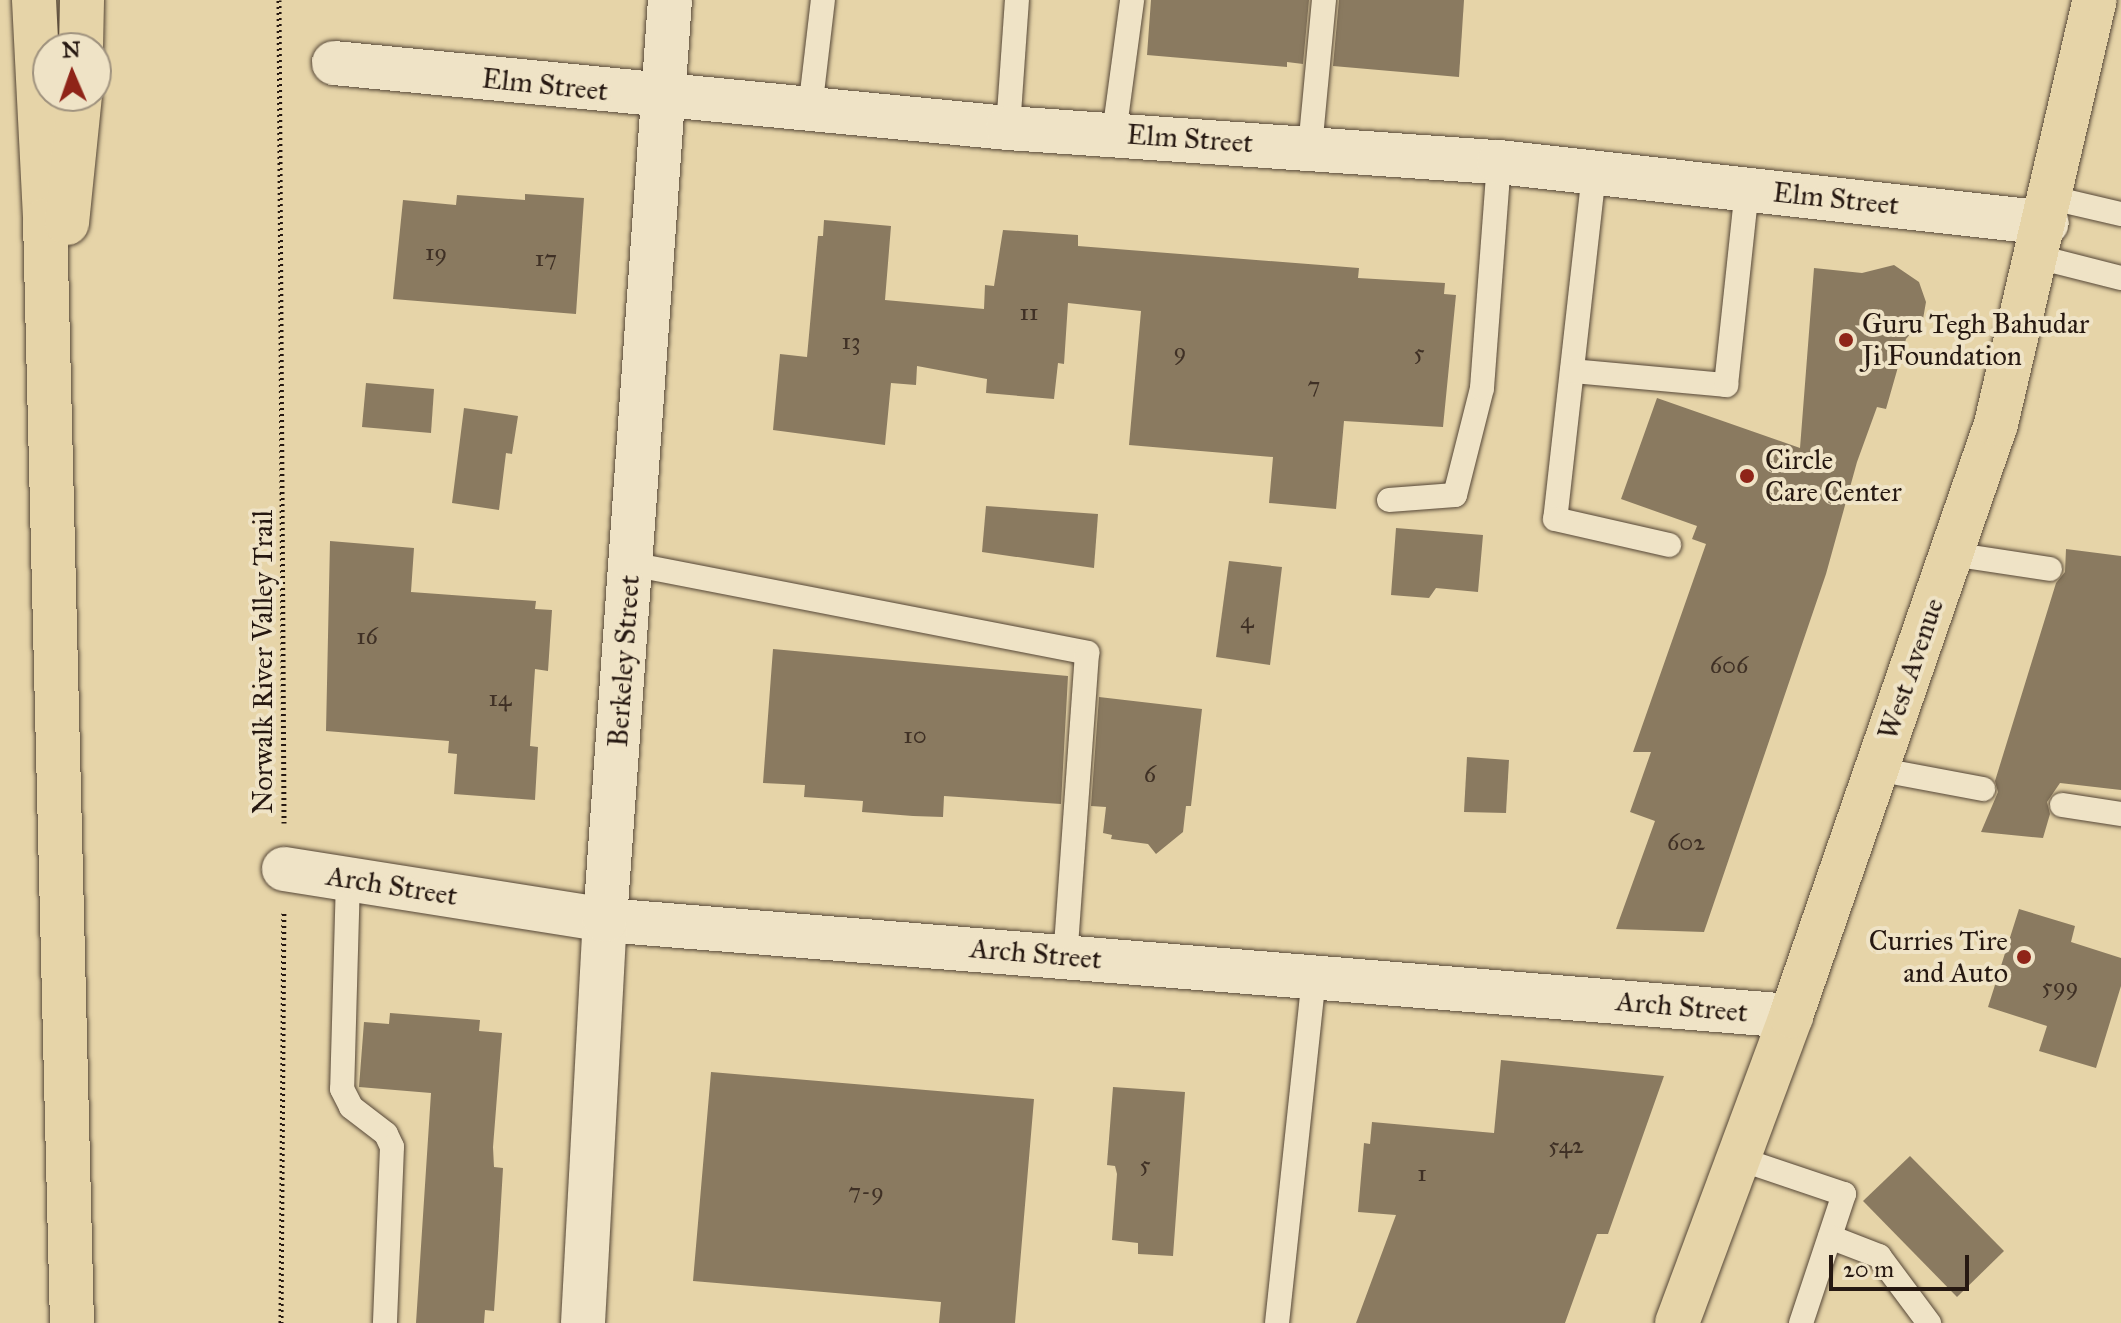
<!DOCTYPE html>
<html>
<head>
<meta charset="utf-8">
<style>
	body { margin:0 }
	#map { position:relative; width:2121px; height:1323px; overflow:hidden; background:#e6d4a8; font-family:"IM FELL Great Primer",serif }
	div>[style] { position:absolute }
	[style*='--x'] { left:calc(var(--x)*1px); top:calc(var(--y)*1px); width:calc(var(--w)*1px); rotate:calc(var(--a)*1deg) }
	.building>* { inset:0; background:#8a7a60 }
	.path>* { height:5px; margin-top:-2.5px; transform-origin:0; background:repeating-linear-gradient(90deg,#261811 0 2px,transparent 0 6px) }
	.roads { filter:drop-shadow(0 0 2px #564737) drop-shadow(0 0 2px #564737) }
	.service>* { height:24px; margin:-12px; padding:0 12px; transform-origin:12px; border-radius:12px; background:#efe3c6 }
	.minor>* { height:44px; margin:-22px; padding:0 22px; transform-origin:22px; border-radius:22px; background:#efe3c6 }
	.primary>* { height:44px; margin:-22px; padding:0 22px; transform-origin:22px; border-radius:22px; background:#e6d4a8 }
	.motorway>* { height:44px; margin:-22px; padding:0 22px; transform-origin:22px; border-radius:22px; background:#e6d4a8 }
	.dots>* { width:22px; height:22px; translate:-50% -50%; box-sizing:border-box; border:4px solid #efe3c6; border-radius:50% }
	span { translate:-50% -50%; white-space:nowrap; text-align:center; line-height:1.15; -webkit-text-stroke:8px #efe3c6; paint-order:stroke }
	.number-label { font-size:24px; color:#3f3025 }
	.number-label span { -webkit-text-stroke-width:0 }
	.street-label { font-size:28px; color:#261811 }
	.poi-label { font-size:28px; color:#261811 }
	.left { translate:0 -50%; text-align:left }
	.right { translate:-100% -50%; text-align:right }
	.north { position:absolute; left:32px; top:32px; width:80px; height:80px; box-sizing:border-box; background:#efe3c6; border:2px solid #9f927e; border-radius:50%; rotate:358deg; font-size:22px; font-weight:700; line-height:32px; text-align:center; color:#261811 }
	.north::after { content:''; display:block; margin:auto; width:28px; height:36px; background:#8f2418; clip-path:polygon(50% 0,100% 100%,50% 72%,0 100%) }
	.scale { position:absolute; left:1829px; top:1255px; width:140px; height:36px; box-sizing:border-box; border:4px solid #261811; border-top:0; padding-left:10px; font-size:24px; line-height:28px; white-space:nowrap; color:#261811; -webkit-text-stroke:6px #efe3c6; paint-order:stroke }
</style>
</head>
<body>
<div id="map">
	<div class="building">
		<div style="clip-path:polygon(1151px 0,1309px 0,1303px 64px,1287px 62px,1287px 67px,1147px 55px)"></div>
		<div style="clip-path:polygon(1339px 0,1464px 0,1459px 77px,1333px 66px)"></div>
		<div style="clip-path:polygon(525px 194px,584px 198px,576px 314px,393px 299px,403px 200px,456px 205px,457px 195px,525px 200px)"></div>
		<div style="clip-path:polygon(824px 220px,891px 226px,885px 300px,984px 309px,985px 285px,994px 286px,1003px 230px,1078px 235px,1078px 246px,1359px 268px,1358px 278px,1445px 283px,1444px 294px,1456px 295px,1443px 427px,1344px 421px,1336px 509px,1269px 503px,1273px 457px,1129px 445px,1141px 311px,1068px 303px,1064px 364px,1058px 363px,1054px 399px,986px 393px,987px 379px,917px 366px,916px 385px,891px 383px,885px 445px,773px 430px,780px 354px,807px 357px,818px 236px,823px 236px)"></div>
		<div style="clip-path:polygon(1894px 265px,1919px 282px,1926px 302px,1923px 319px,1906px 339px,1886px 409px,1877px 407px,1857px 462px,1826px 574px,1704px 932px,1616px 929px,1655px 821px,1630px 812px,1651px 752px,1633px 752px,1706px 544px,1692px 539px,1697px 526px,1621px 499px,1657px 398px,1800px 448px,1814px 268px,1862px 273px)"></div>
		<div style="clip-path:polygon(366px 383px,434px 389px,431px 433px,362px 427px)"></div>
		<div style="clip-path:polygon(464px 408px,518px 416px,512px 454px,506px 453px,499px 510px,452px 503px)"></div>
		<div style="clip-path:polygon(986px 506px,1098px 514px,1094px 568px,982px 552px)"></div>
		<div style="clip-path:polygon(1396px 528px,1483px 535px,1478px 592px,1436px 588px,1429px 598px,1391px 595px)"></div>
		<div style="clip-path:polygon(330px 541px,414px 548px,411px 592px,536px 601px,535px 609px,552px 610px,548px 671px,535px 669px,530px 746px,538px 747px,535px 800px,454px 794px,457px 754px,448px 753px,449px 741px,326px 731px)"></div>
		<div style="clip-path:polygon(2066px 549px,2121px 556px,2121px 790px,2060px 783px,2047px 802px,2050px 814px,2043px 838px,1981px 832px,1998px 792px,1995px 781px,2056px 583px,2065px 572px)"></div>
		<div style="clip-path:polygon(1229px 561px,1282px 567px,1270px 665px,1216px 657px)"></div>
		<div style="clip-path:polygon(773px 649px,1068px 676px,1061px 804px,944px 796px,943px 817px,913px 816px,862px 812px,863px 801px,804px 797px,805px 785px,763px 783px)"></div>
		<div style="clip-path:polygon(1099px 697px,1202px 709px,1191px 806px,1186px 806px,1183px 832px,1156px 854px,1148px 844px,1111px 839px,1112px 835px,1103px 833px,1106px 807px,1091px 806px)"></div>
		<div style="clip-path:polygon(1467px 757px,1509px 760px,1506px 813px,1464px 812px)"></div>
		<div style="clip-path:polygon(2019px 909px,2075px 926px,2071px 942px,2121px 958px,2121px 986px,2096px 1068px,2039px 1051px,2047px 1026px,1988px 1007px)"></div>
		<div style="clip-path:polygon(390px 1013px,480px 1020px,479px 1031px,502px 1033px,493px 1147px,494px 1167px,503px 1168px,498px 1253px,494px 1311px,485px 1310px,484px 1323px,416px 1323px,431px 1093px,359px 1087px,364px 1022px,389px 1024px)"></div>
		<div style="clip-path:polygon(1501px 1060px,1664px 1076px,1608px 1234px,1597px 1234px,1565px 1323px,1356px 1323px,1396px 1215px,1358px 1212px,1364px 1143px,1370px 1144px,1372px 1122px,1494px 1133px)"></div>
		<div style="clip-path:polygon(711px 1072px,1034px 1099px,1015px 1323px,939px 1323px,941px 1302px,693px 1281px)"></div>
		<div style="clip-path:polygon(1113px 1087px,1185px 1092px,1173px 1256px,1138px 1254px,1138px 1243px,1112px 1240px,1117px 1174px,1115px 1166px,1107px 1165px)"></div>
		<div style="clip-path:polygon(1910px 1156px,2004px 1251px,1957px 1297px,1863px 1201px)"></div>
	</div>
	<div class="path">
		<div style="--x:279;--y:0;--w:823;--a:89.65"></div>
		<div style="--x:281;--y:1323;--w:410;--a:-89.6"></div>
	</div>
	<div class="roads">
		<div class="service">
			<div style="--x:810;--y:110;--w:111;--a:-83.3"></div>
			<div style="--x:1008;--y:128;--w:128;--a:-86"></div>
			<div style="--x:1114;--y:134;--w:135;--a:-82.3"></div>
			<div style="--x:1310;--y:148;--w:149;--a:-84.6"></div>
			<div style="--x:1594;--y:173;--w:348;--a:96.4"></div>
			<div style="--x:1555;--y:519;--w:117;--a:12.8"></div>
			<div style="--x:2052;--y:198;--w:71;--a:13.1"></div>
			<div style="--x:2038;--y:257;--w:86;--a:14.2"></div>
			<div style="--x:1572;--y:371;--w:155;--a:5.2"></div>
			<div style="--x:1726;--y:385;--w:197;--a:-83.9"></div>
			<div style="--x:1389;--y:500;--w:66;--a:-4.3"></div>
			<div style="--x:1455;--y:495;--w:110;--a:-75.8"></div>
			<div style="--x:1482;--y:388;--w:227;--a:-85.7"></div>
			<div style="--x:1951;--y:554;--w:100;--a:8.6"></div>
			<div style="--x:631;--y:564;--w:465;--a:11"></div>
			<div style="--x:1087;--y:653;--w:305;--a:94.1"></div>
			<div style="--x:1876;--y:769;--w:109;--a:10.6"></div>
			<div style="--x:2062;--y:805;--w:60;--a:8.7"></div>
			<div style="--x:348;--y:879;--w:210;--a:91.6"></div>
			<div style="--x:342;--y:1089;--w:20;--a:63"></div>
			<div style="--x:351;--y:1107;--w:44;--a:37.6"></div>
			<div style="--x:386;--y:1134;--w:14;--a:65"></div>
			<div style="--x:392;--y:1147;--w:176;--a:92.3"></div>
			<div style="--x:1737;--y:1158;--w:113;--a:18.6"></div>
			<div style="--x:1844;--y:1194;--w:136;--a:108.4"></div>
			<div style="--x:1830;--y:1237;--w:53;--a:21.2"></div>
			<div style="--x:1879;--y:1256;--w:84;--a:53.3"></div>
			<div style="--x:1277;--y:1323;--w:348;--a:-83.9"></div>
		</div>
		<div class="minor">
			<div style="--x:334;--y:63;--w:677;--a:5.51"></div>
			<div style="--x:1008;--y:128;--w:492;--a:4"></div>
			<div style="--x:1499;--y:162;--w:551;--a:6.35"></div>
			<div style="--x:284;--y:869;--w:325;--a:9"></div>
			<div style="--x:605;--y:920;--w:1190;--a:4.63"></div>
			<div style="--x:583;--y:1323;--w:404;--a:-86.9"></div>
			<div style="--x:605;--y:920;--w:922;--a:-85.96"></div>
		</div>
		<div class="primary">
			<div style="--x:1677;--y:1323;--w:327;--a:-69.6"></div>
			<div style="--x:1791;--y:1016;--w:626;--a:-70.9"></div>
			<div style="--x:1996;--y:424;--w:435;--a:-76.9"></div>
		</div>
		<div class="motorway">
			<div style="--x:34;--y:0;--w:220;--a:87.1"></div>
			<div style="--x:45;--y:220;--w:1103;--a:88.6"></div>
			<div style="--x:81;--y:48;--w:48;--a:-88.8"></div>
			<div style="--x:67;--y:223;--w:128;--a:-84.2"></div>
		</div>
	</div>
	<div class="dots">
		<div style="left:1846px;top:340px;background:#8f2418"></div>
		<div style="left:1747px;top:476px;background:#8f2418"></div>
		<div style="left:2024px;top:957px;background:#8f2418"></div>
	</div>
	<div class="number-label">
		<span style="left:436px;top:253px">19</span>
		<span style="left:546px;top:259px">17</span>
		<span style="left:1029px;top:313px">11</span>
		<span style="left:851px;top:342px">13</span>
		<span style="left:1180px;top:352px">9</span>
		<span style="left:1419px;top:353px">5</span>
		<span style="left:1314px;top:386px">7</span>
		<span style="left:1247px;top:621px">4</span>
		<span style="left:367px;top:637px">16</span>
		<span style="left:1729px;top:666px">606</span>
		<span style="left:500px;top:699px">14</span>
		<span style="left:915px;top:736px">10</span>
		<span style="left:1150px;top:775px">6</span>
		<span style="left:1686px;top:843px">602</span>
		<span style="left:2060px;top:987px">599</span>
		<span style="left:1566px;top:1146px">542</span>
		<span style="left:1145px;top:1165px">5</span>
		<span style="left:1422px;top:1174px">1</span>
		<span style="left:866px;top:1192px">7-9</span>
	</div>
	<div class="street-label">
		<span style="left:545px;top:85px;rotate:6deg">Elm Street</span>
		<span style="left:1190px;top:139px;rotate:4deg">Elm Street</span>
		<span style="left:1836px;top:199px;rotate:6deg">Elm Street</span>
		<span style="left:624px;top:661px;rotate:-86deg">Berkeley Street</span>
		<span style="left:263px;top:662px;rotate:-90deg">Norwalk River Valley Trail</span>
		<span style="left:1911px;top:669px;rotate:-71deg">West Avenue</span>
		<span style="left:392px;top:886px;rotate:9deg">Arch Street</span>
		<span style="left:1036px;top:954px;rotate:5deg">Arch Street</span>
		<span style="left:1682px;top:1007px;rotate:5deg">Arch Street</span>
	</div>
	<div class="poi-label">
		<span class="left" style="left:1862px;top:340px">Guru Tegh Bahudar<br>Ji Foundation</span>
		<span class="left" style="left:1765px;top:476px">Circle<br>Care Center</span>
		<span class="right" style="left:2008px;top:957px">Curries Tire<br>and Auto</span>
	</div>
	<div class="north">N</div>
	<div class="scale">20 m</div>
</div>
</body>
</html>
